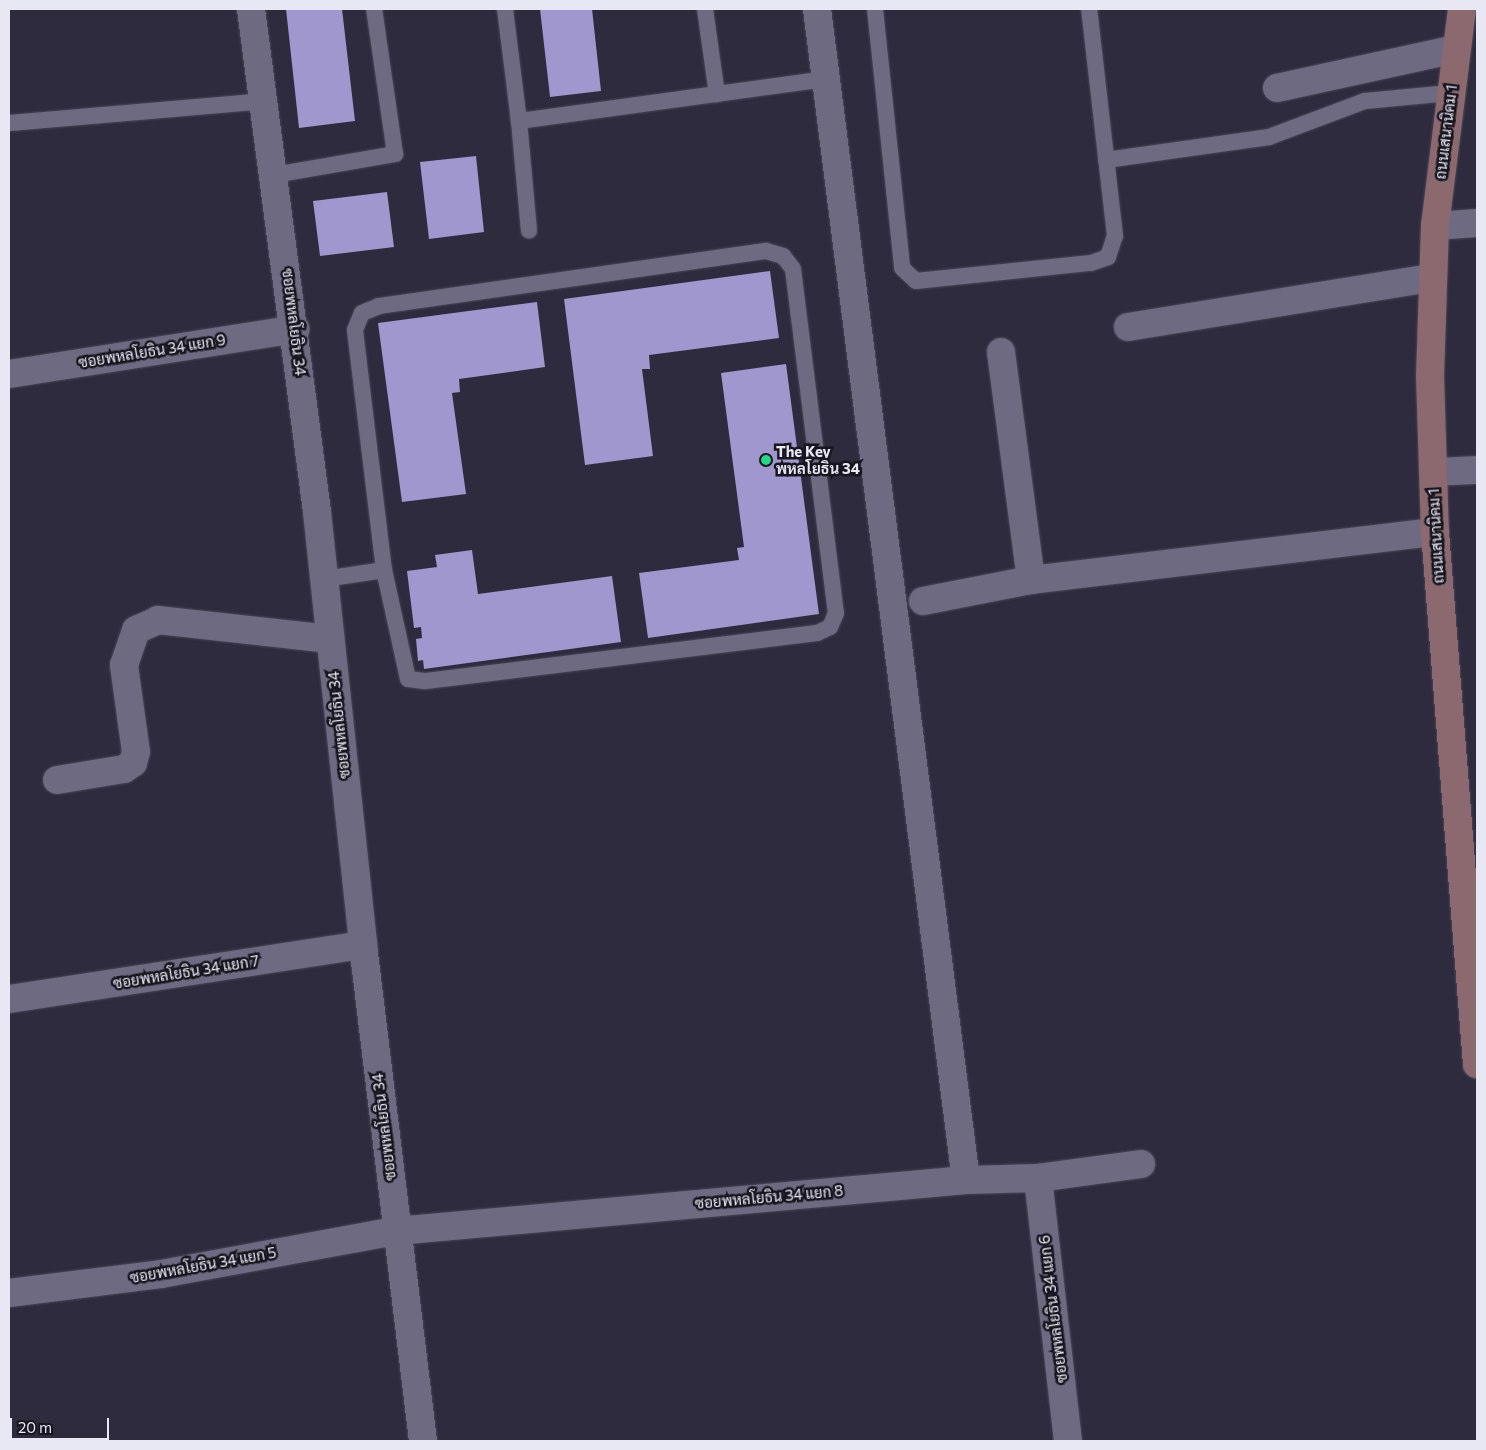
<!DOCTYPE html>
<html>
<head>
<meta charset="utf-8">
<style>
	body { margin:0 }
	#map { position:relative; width:1486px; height:1450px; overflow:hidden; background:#2f2b3f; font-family:Commissioner,Sarabun,sans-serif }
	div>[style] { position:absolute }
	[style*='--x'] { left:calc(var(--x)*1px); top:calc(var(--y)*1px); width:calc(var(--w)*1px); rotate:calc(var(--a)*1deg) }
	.building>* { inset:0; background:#a097ce }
	.roads { filter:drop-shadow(0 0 1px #494657) drop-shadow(0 0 1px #494657) }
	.lane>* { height:16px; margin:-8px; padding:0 8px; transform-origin:8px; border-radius:8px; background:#6d6a81 }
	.street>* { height:28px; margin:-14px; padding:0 14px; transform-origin:14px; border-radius:14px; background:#6d6a81 }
	.secondary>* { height:28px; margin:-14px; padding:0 14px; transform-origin:14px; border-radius:14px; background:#8b696f }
	.dots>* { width:14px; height:14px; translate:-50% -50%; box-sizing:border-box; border:2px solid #17151e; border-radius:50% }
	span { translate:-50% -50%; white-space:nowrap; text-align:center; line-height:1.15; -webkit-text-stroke:5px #17151e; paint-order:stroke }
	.street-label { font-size:15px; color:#e8e7f4 }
	.poi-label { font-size:15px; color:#e8e7f4; font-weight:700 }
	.left { translate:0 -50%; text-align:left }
	.frame { position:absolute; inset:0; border:10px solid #e8e7f4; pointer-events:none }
	.scale { position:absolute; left:10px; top:1418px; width:99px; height:22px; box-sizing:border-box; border:2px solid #e8e7f4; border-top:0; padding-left:6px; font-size:15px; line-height:18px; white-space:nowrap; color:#e8e7f4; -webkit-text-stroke:4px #17151e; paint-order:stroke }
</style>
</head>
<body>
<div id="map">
	<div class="building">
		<div style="clip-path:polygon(286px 9px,342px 9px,355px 121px,299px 128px)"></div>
		<div style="clip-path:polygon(540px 9px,592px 9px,601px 91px,550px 97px)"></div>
		<div style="clip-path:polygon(476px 156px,484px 232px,429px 239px,420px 162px)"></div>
		<div style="clip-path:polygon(387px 192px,394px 247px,320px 256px,313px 201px)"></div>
		<div style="clip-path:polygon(770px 271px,779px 338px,649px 355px,650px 369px,642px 369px,653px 456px,585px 465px,564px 299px)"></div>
		<div style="clip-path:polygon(537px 302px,545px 367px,459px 379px,460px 392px,452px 393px,466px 494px,402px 502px,378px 323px)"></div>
		<div style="clip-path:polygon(786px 364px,819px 614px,648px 638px,639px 573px,739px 560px,737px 548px,744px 547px,721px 373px)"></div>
		<div style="clip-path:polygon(472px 550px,478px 594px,612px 576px,621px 642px,424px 669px,423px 660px,418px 661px,416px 639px,422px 638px,421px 627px,414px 628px,407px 571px,437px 567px,435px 555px)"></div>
	</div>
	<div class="roads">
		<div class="lane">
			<div style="--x:505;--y:9;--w:113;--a:82.9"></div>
			<div style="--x:519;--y:121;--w:310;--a:-7.8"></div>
			<div style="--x:705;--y:9;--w:86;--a:82"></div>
			<div style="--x:875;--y:9;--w:260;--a:84"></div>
			<div style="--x:902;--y:268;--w:19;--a:43"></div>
			<div style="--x:916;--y:281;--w:176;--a:-5.9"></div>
			<div style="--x:1091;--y:263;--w:18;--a:-19"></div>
			<div style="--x:1108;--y:257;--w:22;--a:-72"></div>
			<div style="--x:1115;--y:236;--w:228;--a:-96.5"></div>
			<div style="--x:519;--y:121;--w:110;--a:84.8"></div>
			<div style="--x:9;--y:123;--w:256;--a:-4.9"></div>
			<div style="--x:1106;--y:160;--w:165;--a:-8"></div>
			<div style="--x:1269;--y:137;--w:103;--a:-20.6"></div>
			<div style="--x:1365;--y:101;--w:85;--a:-5.4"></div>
			<div style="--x:274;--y:175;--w:123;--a:-9.8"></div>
			<div style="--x:395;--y:154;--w:147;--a:-98.2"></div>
			<div style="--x:766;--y:251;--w:18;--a:16"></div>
			<div style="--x:783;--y:256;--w:16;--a:52"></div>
			<div style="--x:793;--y:269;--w:347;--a:82.9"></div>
			<div style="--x:836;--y:613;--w:15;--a:113"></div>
			<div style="--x:830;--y:627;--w:14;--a:155"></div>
			<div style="--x:817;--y:633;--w:396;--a:173"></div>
			<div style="--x:424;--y:681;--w:16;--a:-173"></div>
			<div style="--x:408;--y:679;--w:112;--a:-102.4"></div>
			<div style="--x:384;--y:570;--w:242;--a:-96.9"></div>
			<div style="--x:355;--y:330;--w:18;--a:-68"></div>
			<div style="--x:362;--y:313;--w:18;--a:-22"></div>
			<div style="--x:379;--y:306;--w:391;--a:-8.1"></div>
			<div style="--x:324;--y:579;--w:61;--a:-8.5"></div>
		</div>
		<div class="street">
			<div style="--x:251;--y:9;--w:507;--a:82.52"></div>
			<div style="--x:317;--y:512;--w:435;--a:83.9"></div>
			<div style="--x:363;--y:945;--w:500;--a:83.1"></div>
			<div style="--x:817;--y:9;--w:1180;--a:82.75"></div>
			<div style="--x:1277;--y:88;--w:183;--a:-12.3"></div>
			<div style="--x:1435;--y:226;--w:42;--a:-4.1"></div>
			<div style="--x:1128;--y:327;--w:308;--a:-9.2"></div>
			<div style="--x:1001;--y:352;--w:230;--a:82.5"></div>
			<div style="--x:9;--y:374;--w:290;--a:-8.9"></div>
			<div style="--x:1433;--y:472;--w:44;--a:-2.6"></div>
			<div style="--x:923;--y:601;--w:110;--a:-11"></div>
			<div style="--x:1031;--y:580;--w:407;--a:-6.8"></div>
			<div style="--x:57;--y:780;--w:68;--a:-9.3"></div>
			<div style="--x:124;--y:769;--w:11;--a:-34"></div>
			<div style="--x:133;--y:763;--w:11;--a:-75"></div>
			<div style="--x:136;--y:752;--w:88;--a:-97.9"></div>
			<div style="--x:124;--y:665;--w:37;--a:-71"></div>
			<div style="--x:136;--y:630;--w:24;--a:-24"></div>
			<div style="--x:158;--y:620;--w:173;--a:6.3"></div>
			<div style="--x:9;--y:999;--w:358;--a:-8.7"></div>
			<div style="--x:1038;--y:1178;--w:265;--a:83.5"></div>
			<div style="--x:9;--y:1293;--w:153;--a:-7.1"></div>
			<div style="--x:161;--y:1274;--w:239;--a:-10.4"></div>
			<div style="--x:396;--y:1231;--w:572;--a:-5.11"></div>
			<div style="--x:966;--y:1180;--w:72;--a:-1.6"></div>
			<div style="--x:1038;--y:1178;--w:104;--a:-7.7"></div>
		</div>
		<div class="secondary">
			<div style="--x:1462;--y:9;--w:219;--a:97.1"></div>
			<div style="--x:1435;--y:226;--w:149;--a:91.9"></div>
			<div style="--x:1430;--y:375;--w:157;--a:88.2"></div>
			<div style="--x:1435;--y:532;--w:534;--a:85.49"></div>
		</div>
	</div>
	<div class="dots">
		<div style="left:766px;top:460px;background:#23d886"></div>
	</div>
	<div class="street-label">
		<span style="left:1446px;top:132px;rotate:-83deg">ถนนเสนานิคม 1</span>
		<span style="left:294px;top:322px;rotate:83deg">ซอยพหลโยธิน 34</span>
		<span style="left:152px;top:351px;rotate:-9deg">ซอยพหลโยธิน 34 แยก 9</span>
		<span style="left:1436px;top:536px;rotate:-93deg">ถนนเสนานิคม 1</span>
		<span style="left:339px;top:725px;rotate:-96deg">ซอยพหลโยธิน 34</span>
		<span style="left:186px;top:972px;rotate:-9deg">ซอยพหลโยธิน 34 แยก 7</span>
		<span style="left:384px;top:1127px;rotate:-97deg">ซอยพหลโยธิน 34</span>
		<span style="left:769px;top:1197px;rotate:-5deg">ซอยพหลโยธิน 34 แยก 8</span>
		<span style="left:203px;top:1265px;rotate:-10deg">ซอยพหลโยธิน 34 แยก 5</span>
		<span style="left:1053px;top:1309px;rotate:-97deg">ซอยพหลโยธิน 34 แยก 6</span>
	</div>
	<div class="poi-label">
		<span class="left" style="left:776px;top:460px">The Key<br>พหลโยธิน 34</span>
	</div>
	<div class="frame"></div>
	<div class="scale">20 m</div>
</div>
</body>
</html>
